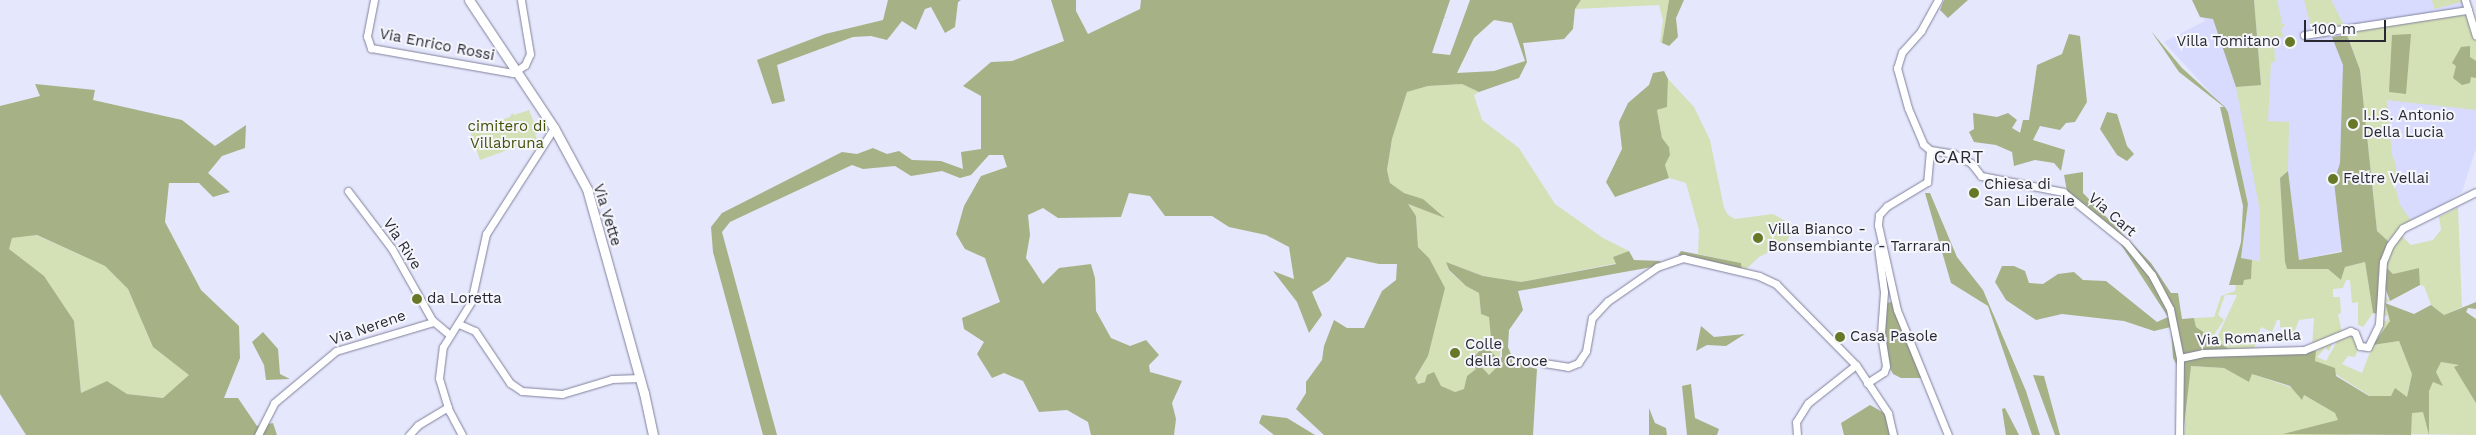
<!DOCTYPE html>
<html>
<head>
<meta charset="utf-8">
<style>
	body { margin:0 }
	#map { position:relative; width:2476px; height:435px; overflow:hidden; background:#e5e7fd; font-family:"Work Sans",sans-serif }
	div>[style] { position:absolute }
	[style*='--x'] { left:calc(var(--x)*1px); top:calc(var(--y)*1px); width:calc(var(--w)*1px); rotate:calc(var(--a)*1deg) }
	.built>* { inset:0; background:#d8dbfe }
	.green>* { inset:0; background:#d4e0b5 }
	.forest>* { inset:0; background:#a6b285 }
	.roads { filter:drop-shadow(0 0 1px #80819b) drop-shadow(0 0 1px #80819b) }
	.minor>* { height:7px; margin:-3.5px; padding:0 3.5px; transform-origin:3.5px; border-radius:3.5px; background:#fff }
	.major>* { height:9px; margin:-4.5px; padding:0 4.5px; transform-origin:4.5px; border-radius:4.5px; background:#fff }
	.dots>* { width:14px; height:14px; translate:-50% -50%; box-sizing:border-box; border:2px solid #f5f6fb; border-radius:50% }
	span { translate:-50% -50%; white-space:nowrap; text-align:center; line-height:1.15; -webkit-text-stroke:4px #f5f6fb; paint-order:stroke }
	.poi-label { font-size:15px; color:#282833 }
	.right { translate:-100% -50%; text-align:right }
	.left { translate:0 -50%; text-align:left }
	.street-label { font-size:15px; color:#282833 }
	.park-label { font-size:15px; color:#445107 }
	.quarter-label { font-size:18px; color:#282833; letter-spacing:1px }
	.scale { position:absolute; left:2304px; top:20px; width:82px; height:22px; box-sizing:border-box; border:2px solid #282833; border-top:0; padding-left:6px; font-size:15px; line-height:18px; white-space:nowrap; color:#282833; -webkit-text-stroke:4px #f5f6fb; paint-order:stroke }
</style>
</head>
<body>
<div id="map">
	<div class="built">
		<div style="clip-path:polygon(2192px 0,2462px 0,2476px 41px,2476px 148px,2462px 192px,2440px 207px,2405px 224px,2390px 240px,2290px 262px,2263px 263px,2241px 258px,2248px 204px,2228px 112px,2164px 42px,2205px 21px)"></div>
	</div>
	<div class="green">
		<div style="clip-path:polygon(1581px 0,1669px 0,1662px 43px,1660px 42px,1663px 20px,1659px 5px,1575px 9px)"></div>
		<div style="clip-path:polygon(2254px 0,2277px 0,2282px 22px,2279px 23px,2285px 24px,2281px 30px,2284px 36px,2274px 40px,2275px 62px,2271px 62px,2268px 121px,2289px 122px,2288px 171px,2280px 178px,2287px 269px,2328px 269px,2341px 280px,2345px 267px,2365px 262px,2373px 313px,2363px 327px,2358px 325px,2358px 302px,2352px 303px,2350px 280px,2346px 280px,2343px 288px,2333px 289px,2333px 297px,2340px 297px,2341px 313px,2338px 314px,2342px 333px,2312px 348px,2314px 318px,2299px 320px,2294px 333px,2280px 327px,2280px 320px,2277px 320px,2272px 332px,2261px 327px,2253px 351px,2232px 352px,2216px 340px,2237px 295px,2225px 295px,2218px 315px,2224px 320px,2212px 338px,2196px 327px,2194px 318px,2214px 317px,2221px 296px,2235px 291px,2236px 285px,2242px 285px,2244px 280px,2251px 279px,2252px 260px,2260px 261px,2260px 211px,2236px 87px,2261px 84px)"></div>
		<div style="clip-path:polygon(2304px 0,2331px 0,2344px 25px,2312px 30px)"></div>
		<div style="clip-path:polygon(2432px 0,2462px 0,2462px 2px,2434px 9px)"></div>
		<div style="clip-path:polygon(2467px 14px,2476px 41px,2476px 110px,2387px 100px,2392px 155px,2396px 165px,2395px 185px,2400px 205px,2411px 220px,2387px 241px,2377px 231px,2360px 70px,2346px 31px)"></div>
		<div style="clip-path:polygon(1668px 79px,1694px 107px,1710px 140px,1724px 208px,1728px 215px,1735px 219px,1773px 214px,1794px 226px,1785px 245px,1759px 257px,1743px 272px,1741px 263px,1698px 254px,1699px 230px,1686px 183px,1669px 178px,1665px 165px,1670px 155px,1669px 147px,1662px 138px,1657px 110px,1667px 107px)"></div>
		<div style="clip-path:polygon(1462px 84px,1479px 92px,1474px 95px,1482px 120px,1519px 148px,1555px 204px,1603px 238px,1629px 251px,1613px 257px,1617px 263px,1521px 282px,1483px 276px,1446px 262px,1449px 271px,1466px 286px,1479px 293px,1481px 314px,1489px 316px,1491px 339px,1502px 340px,1499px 360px,1484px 346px,1468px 362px,1476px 369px,1467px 376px,1465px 389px,1455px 392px,1425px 382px,1417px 384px,1415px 379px,1428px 356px,1429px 258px,1418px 247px,1416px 216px,1407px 204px,1443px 216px,1423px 199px,1404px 193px,1390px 183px,1387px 170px,1392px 139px,1407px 92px,1428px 86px)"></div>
		<div style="clip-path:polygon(529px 110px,538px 133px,535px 134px,537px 139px,480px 160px,470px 131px,510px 117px,512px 113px,514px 115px)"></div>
		<div style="clip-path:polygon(2458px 207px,2462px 307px,2444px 315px,2431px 305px,2424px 286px,2420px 285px,2419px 268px,2393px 274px,2387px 268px,2392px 246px,2400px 234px,2411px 245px,2433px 240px,2441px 230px,2439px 217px)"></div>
		<div style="clip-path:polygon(36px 235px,105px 266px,128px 289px,153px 347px,190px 375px,163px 398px,127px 394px,107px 381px,81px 393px,74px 321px,8px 249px,12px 238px)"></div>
		<div style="clip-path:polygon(2383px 278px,2386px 297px,2390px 301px,2385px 303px,2390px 321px,2374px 345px,2399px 341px,2412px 374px,2407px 397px,2370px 396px,2315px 361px,2316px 351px,2333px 342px,2329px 351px,2325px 348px,2317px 357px,2326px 361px,2339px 338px,2350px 333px,2357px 338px,2358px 350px,2355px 357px,2348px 356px,2342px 364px,2362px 373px,2382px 321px,2387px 321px,2388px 316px,2383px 315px)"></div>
		<div style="clip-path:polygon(1486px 356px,1498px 367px,1489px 375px,1479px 363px)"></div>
		<div style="clip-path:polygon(2441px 362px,2460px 365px,2476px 403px,2476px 435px,2410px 434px,2412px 413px,2433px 382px,2442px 385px,2436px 372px)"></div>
		<div style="clip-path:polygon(2190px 366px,2224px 368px,2249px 382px,2252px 374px,2290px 387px,2335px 413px,2350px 435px,2184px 435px)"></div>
	</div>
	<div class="forest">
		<div style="clip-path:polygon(888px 0,961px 0,958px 2px,955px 27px,945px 33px,931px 7px,925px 9px,916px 30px,902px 21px,887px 40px,871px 36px,853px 37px,777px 65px,785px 101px,772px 104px,757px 60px,825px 34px,883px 20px)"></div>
		<div style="clip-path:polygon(evenodd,1051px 0,1076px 0,1076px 11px,1088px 34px,1140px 9px,1141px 0,1450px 0,1432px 53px,1450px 55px,1470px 0,1581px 0,1575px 9px,1573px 29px,1564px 39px,1523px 43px,1527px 62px,1519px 78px,1479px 92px,1462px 84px,1428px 86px,1407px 92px,1392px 139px,1387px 170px,1390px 183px,1404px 193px,1423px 199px,1445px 218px,1408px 204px,1416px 216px,1418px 247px,1429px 258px,1445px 288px,1428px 356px,1415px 378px,1418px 384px,1425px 382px,1427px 375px,1434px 372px,1441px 386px,1455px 392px,1464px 389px,1467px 376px,1476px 369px,1468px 363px,1485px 345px,1499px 360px,1502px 357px,1502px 340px,1491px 339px,1489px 317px,1481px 314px,1479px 293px,1466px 286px,1449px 270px,1446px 262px,1483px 276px,1521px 282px,1616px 264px,1613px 257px,1629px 251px,1634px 260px,1661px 261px,1652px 267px,1518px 291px,1523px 310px,1509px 330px,1508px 347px,1514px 362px,1527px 363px,1529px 367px,1537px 369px,1533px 435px,1324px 435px,1296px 409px,1306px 393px,1306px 382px,1322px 360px,1324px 346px,1334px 320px,1347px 328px,1364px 328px,1382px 291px,1396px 280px,1397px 264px,1379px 264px,1347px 257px,1329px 281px,1312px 292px,1322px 315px,1309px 333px,1297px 302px,1273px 271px,1294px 279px,1289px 247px,1266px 235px,1229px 227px,1212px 216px,1165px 216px,1150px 196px,1129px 193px,1121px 217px,1058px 218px,1043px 208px,1028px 215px,1030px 235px,1026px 258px,1043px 284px,1059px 268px,1091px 264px,1095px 278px,1096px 311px,1111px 338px,1130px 346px,1146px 340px,1159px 355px,1149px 365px,1150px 372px,1182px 381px,1172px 403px,1176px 419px,1174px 435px,1091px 435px,1088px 422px,1067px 410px,1039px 412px,1023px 381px,1004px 373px,992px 378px,977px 354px,984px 342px,964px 329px,962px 318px,1000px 302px,985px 258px,965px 249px,956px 234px,964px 206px,981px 176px,1007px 167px,1003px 155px,989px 155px,971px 175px,960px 178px,942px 171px,911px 176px,895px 166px,863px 169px,852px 165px,730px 222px,722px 232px,777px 435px,763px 435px,713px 252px,711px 227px,722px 213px,842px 152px,857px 154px,873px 148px,887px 154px,899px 151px,912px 160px,941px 161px,963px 169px,961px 152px,981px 149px,981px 96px,963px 86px,991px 62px,1012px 61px,1064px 41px,1051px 0,1494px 20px,1512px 23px,1525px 61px,1494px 71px,1457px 73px,1474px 38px,1494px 20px,1051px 0,1486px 356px,1497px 367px,1489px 375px,1479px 364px,1486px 356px)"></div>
		<div style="clip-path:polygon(1669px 0,1684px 0,1676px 18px,1678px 37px,1669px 46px,1662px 43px)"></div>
		<div style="clip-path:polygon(1944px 0,1968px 0,1948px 18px,1940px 10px)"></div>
		<div style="clip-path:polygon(2192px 0,2254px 0,2261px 85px,2236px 87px,2213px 19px,2200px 17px)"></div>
		<div style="clip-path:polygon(2151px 31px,2182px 68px,2225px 107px,2228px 112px,2248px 204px,2241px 258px,2252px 260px,2251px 279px,2244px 280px,2243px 285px,2229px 285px,2241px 242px,2243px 206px,2220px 107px,2224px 107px,2179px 72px)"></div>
		<div style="clip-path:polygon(2069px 34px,2080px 36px,2087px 102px,2075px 122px,2066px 123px,2060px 130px,2040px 126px,2033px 140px,2065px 150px,2061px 171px,2054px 163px,2035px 160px,2014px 166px,2012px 152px,1996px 145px,1974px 142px,1969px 132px,1974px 129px,1973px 113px,1997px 117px,2008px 113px,2017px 120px,2012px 128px,2029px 138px,2020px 133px,2023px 120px,2029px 120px,2037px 65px,2062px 54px)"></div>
		<div style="clip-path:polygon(2411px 34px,2406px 94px,2389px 92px,2392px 35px)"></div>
		<div style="clip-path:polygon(2347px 35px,2360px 70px,2377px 231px,2389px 242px,2379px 265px,2378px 314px,2373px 313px,2365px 262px,2345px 267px,2341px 280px,2328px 269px,2287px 269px,2285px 262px,2280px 178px,2288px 171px,2299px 260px,2342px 252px,2334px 182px,2340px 163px,2343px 65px,2332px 37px)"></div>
		<div style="clip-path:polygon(2470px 46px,2470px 57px,2476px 61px,2476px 78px,2471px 77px,2470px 83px,2462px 85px,2453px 78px,2456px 66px,2452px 63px,2461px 47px)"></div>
		<div style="clip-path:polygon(1664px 71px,1668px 79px,1667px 107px,1657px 110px,1662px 138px,1669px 147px,1670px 155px,1665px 165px,1669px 178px,1615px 197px,1606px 182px,1622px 149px,1619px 122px,1628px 103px,1649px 85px,1653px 73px)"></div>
		<div style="clip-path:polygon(evenodd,35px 84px,95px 90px,93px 100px,182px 120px,215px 146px,246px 125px,245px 148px,222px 156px,208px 173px,230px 192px,213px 197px,199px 183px,169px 183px,165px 222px,201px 290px,239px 326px,240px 358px,224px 398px,238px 398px,257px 426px,273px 423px,277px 435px,26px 435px,0 394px,0 106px,40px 96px,35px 84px,37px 235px,105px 266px,128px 289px,153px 347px,189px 375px,163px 398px,127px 394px,107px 381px,81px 393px,74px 321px,44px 276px,9px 249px,12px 238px,37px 235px)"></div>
		<div style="clip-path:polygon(2107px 112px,2117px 114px,2127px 146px,2134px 154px,2127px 161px,2117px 155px,2100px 129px)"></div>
		<div style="clip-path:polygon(2083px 172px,2083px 193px,2151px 263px,2171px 293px,2178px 293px,2182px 319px,2194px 318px,2196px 327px,2239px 356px,2316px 351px,2315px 361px,2335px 368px,2336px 376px,2369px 396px,2391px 396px,2395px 388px,2407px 397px,2412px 374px,2399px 341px,2373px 345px,2390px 321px,2385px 303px,2414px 314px,2431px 305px,2444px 315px,2476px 302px,2476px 309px,2468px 308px,2466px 312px,2476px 319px,2476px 403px,2454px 367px,2459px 365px,2441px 362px,2436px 372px,2443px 386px,2433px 382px,2429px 391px,2429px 435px,2423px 412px,2412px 413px,2411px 435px,2283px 434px,2338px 420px,2335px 413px,2304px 395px,2302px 400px,2290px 386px,2252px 374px,2249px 382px,2224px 368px,2191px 366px,2183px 435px,2182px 375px,2173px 358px,2171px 327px,2154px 331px,2124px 321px,2062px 314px,2036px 320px,2006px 300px,1995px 282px,2002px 266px,2014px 266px,2025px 271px,2029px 283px,2043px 284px,2058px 274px,2074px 272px,2083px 280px,2106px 281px,2157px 322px,2168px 317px,2118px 240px,2069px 202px,2064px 175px)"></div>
		<div style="clip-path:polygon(1925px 193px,1930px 193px,1957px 257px,1983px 290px,2026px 391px,2040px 435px,2032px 435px,1988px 306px,1951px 283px)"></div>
		<div style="clip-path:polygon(1681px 251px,1741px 263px,1742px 270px,1678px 255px)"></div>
		<div style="clip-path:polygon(2390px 254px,2387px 268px,2393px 274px,2419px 268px,2420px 285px,2390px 301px,2384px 285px,2384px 262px)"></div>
		<div style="clip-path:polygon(1896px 301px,1924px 378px,1901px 378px,1893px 374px,1883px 355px,1881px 304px)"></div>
		<div style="clip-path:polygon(1701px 326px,1714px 337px,1745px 334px,1726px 346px,1707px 345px,1696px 351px)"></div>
		<div style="clip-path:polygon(263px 332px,278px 349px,280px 374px,290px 379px,266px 380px,264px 365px,252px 342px)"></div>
		<div style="clip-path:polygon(2033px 375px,2044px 376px,2060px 435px,2055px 435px)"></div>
		<div style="clip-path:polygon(1691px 384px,1695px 418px,1719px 429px,1717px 435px,1687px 435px,1682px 386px)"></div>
		<div style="clip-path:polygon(1870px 405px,1886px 414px,1893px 435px,1844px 435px,1841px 423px)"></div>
		<div style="clip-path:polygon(1649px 408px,1655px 423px,1666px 428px,1667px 435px,1649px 435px)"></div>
		<div style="clip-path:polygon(2005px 408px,2019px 435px,2006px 435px,2002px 409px)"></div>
		<div style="clip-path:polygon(1262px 415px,1287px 418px,1315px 435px,1274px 435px,1259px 423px)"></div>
	</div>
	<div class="roads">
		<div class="minor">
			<div style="--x:374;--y:0;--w:37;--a:101"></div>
			<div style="--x:367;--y:36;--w:13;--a:72"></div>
			<div style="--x:371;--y:48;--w:144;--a:10"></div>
			<div style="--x:513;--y:73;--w:14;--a:-34"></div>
			<div style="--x:525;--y:65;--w:12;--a:-66"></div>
			<div style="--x:530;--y:54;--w:55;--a:-99.5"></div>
			<div style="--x:1938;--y:0;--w:35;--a:119"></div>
			<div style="--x:1921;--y:31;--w:28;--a:132"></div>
			<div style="--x:1902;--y:52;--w:17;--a:107"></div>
			<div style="--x:1897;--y:68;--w:41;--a:74.6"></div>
			<div style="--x:1908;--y:108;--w:39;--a:67"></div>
			<div style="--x:1923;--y:144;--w:9;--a:41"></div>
			<div style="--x:1930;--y:150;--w:24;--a:9"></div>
			<div style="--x:1954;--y:154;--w:19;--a:28"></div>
			<div style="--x:1971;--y:163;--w:16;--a:52"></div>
			<div style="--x:1981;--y:176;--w:84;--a:11"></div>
			<div style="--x:2063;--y:192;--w:81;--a:39"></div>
			<div style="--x:2126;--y:243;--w:41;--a:50.9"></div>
			<div style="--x:2152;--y:275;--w:38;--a:62"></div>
			<div style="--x:2170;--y:309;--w:50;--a:78.5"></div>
			<div style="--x:2180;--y:358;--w:77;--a:90.7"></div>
			<div style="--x:2465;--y:0;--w:37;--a:73"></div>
			<div style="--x:2304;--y:35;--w:166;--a:-8.7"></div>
			<div style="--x:1930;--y:150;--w:32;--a:95"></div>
			<div style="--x:1927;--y:182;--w:47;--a:149"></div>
			<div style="--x:1887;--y:206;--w:12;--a:132"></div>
			<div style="--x:1879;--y:215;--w:10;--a:96"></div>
			<div style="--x:1878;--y:225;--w:87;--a:77.4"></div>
			<div style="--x:1897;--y:310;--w:135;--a:67.8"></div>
			<div style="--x:348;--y:191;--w:73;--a:52.8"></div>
			<div style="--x:392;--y:249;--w:81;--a:60.6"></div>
			<div style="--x:432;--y:320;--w:23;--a:40"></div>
			<div style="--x:459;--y:324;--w:17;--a:24"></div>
			<div style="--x:475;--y:331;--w:63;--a:56.1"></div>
			<div style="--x:510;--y:383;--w:14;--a:34"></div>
			<div style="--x:522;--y:391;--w:40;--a:4.3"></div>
			<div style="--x:562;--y:394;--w:52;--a:-16.7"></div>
			<div style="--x:612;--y:379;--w:28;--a:-2"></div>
			<div style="--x:2180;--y:358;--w:24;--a:-12"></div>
			<div style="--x:2203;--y:353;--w:101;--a:-1.7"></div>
			<div style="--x:2304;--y:350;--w:50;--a:-22.4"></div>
			<div style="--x:2350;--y:331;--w:5;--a:22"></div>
			<div style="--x:2355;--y:333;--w:14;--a:69"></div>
			<div style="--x:2360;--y:346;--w:8;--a:7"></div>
			<div style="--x:2368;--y:347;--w:25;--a:-64"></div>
			<div style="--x:2379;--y:324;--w:62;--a:-86.3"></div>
			<div style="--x:2383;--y:262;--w:18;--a:-68"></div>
			<div style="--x:2390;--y:245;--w:21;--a:-53"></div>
			<div style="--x:2403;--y:228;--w:81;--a:-26.3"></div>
			<div style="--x:1544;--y:363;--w:24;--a:9"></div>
			<div style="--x:1568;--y:367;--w:11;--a:-22"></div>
			<div style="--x:1578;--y:363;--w:14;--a:-56"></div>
			<div style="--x:1586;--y:351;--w:34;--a:-80"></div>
			<div style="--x:1592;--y:318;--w:23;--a:-47"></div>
			<div style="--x:1608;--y:301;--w:60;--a:-34.8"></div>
			<div style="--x:1657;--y:267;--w:28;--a:-19"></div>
			<div style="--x:1683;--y:258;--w:78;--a:13.3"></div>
			<div style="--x:1759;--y:276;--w:19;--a:25"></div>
			<div style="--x:1776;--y:284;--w:114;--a:45.4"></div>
			<div style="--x:1856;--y:365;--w:58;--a:56.3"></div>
			<div style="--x:1888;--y:413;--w:23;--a:77"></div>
			<div style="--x:1867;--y:383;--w:20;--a:-33"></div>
			<div style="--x:1884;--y:372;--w:6;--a:-72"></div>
			<div style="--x:1886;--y:366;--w:33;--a:-99"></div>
			<div style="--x:1881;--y:333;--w:41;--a:-85.8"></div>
			<div style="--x:1884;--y:292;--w:45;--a:-97.6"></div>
			<div style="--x:258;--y:435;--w:36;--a:-63"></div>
			<div style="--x:274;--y:403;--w:81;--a:-40"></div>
			<div style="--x:336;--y:351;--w:101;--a:-16.6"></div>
			<div style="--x:409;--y:435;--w:13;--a:-48"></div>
			<div style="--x:418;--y:425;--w:35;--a:-31"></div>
			<div style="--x:462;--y:435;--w:27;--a:-118"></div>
			<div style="--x:449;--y:411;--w:34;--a:-107"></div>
			<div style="--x:439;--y:378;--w:31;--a:-83"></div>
			<div style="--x:443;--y:347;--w:53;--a:-58.1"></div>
			<div style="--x:471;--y:302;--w:70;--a:-77.6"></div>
			<div style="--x:486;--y:234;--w:126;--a:-57.3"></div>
			<div style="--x:1797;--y:435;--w:13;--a:-94"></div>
			<div style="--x:1796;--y:422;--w:22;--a:-58"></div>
			<div style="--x:1808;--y:403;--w:61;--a:-38.4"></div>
		</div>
		<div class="major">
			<div style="--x:469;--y:0;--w:154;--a:56.4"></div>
			<div style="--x:554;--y:128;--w:69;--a:61.6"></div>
			<div style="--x:587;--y:189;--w:212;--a:74.4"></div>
			<div style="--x:644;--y:393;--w:43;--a:77.9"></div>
		</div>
	</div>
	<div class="dots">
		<div style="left:2290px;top:42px;background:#677827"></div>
		<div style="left:2353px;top:124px;background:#677827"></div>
		<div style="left:2333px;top:179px;background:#677827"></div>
		<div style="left:1974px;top:193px;background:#677827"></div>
		<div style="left:1758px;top:238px;background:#677827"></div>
		<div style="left:417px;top:299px;background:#677827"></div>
		<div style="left:1840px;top:337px;background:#677827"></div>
		<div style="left:1455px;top:353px;background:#677827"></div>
	</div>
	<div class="poi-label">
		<span class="right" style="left:2280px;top:42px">Villa Tomitano</span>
		<span class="left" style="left:2363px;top:124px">I.I.S. Antonio<br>Della Lucia</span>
		<span class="left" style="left:2343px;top:179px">Feltre Vellai</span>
		<span class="left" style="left:1984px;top:193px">Chiesa di<br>San Liberale</span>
		<span class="left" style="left:1768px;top:238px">Villa Bianco -<br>Bonsembiante - Tarraran</span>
		<span class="left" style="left:427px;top:299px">da Loretta</span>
		<span class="left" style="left:1850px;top:337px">Casa Pasole</span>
		<span class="left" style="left:1465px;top:353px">Colle<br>della Croce</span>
	</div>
	<div class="street-label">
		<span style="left:437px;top:45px;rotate:11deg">Via Enrico Rossi</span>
		<span style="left:607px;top:215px;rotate:73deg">Via Vette</span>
		<span style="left:2112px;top:215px;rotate:41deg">Via Cart</span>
		<span style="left:402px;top:244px;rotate:57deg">Via Rive</span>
		<span style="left:368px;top:328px;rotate:-19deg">Via Nerene</span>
		<span style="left:2249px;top:338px;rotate:-3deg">Via Romanella</span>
	</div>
	<div class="park-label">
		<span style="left:507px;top:135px">cimitero di<br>Villabruna</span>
	</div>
	<div class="quarter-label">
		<span style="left:1959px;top:157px">CART</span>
	</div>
	<div class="scale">100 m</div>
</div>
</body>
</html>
